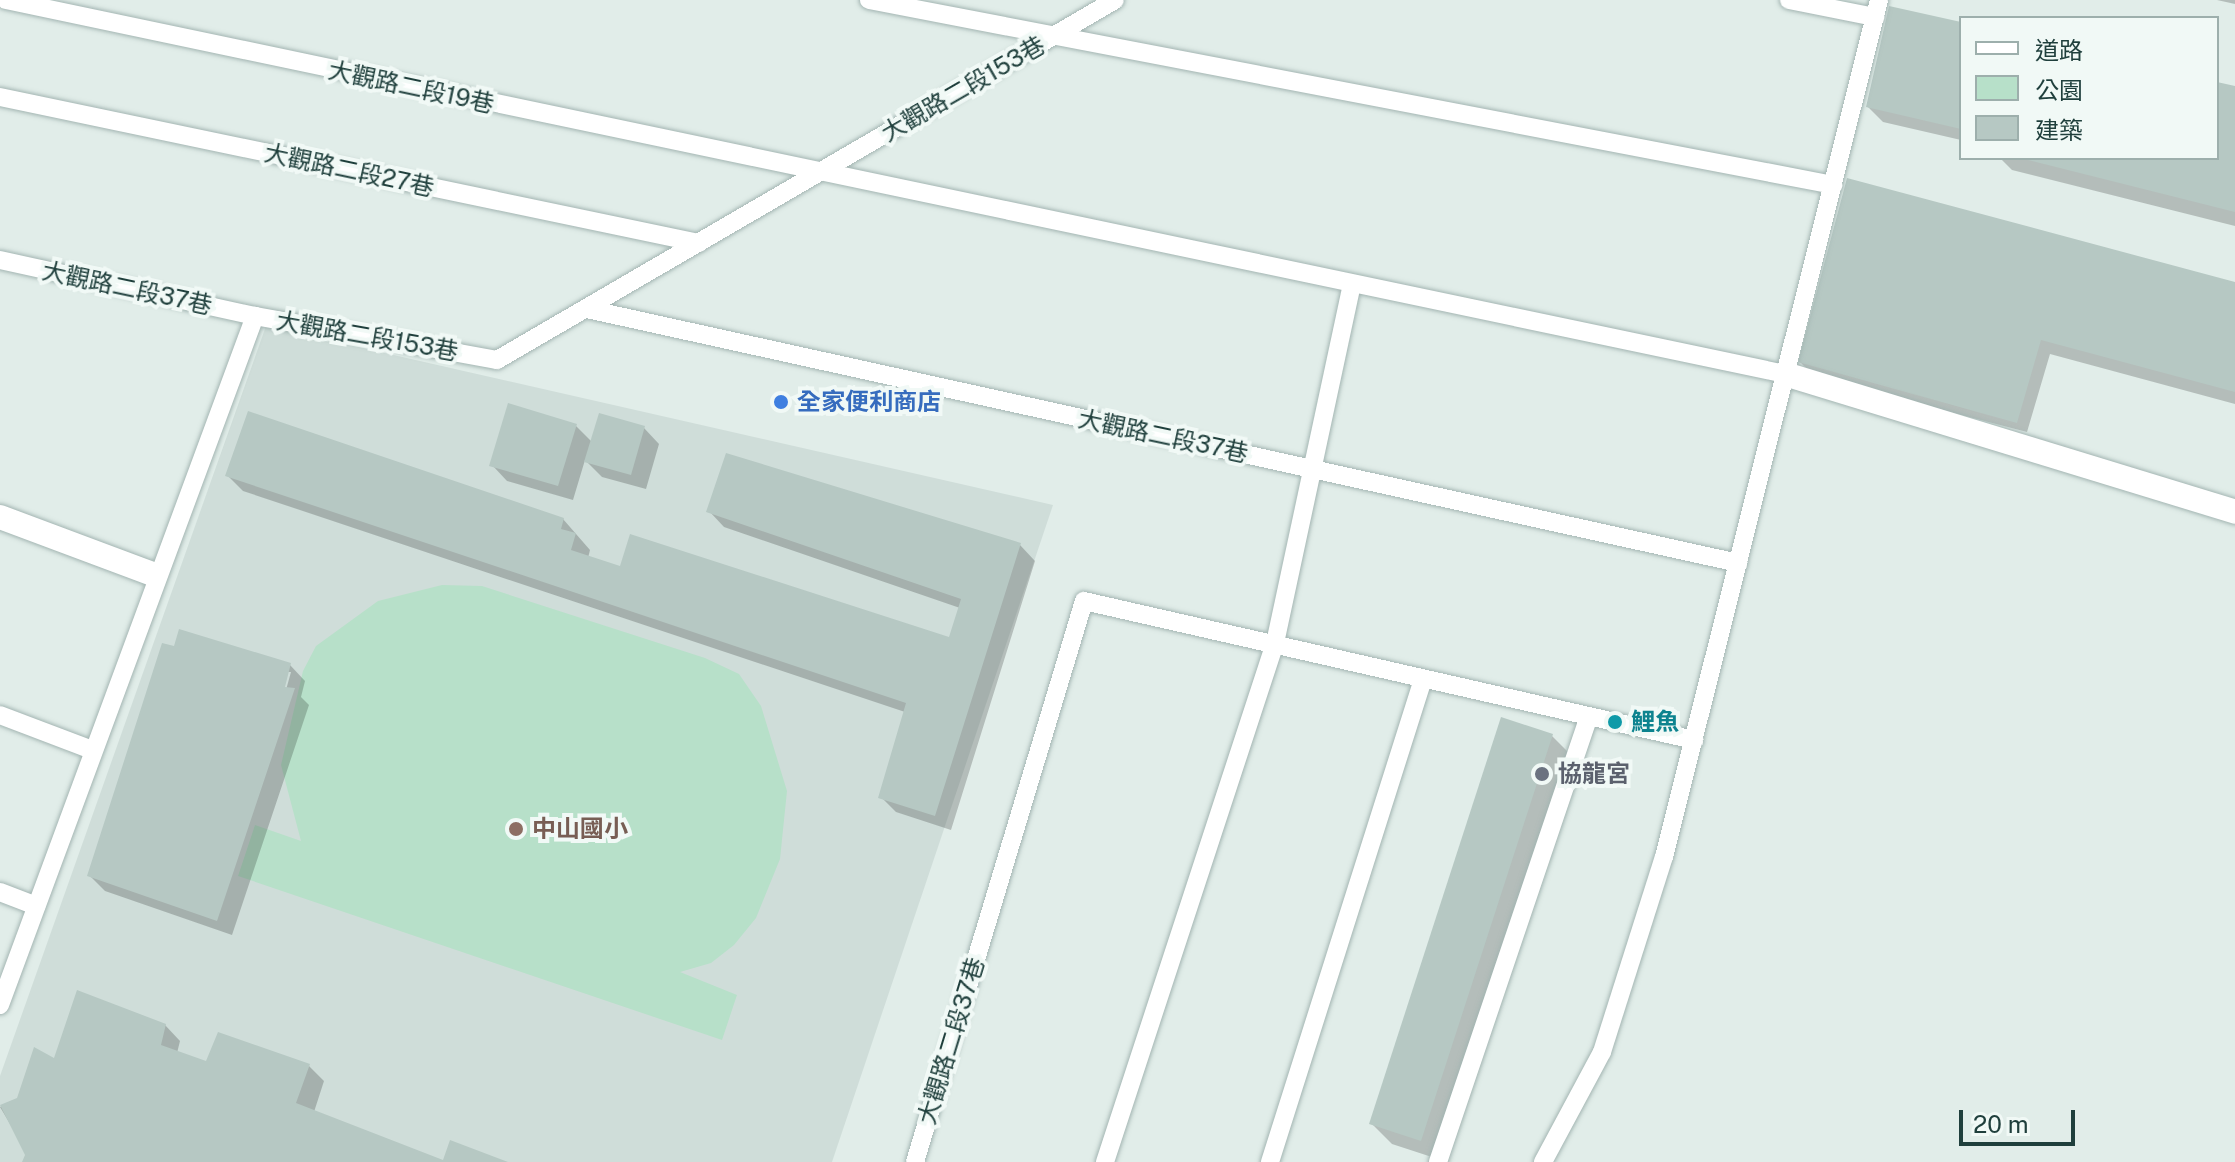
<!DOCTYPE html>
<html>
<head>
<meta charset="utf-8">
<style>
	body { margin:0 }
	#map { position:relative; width:2235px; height:1162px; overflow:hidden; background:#e1ede9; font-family:"Public Sans","Noto Sans TC",sans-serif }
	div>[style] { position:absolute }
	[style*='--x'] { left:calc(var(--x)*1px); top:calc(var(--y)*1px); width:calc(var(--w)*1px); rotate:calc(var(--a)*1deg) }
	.built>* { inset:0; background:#cfddd9 }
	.green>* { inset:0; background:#b7e0c9 }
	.shadow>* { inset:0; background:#0003 }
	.building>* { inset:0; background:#b6c8c3 }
	.roads { filter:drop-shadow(0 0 2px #a3b5b2) drop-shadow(0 0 2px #a3b5b2) }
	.service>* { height:18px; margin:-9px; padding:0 9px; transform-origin:9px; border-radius:9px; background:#fff }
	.minor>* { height:24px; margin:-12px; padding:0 12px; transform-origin:12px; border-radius:12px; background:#fff }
	.dots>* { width:22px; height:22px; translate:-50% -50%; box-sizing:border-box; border:4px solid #f1f9f6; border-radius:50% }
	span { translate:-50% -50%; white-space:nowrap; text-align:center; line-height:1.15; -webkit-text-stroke:8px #f1f9f6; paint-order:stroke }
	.street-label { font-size:24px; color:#1f3f3c }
	.shop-label { font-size:24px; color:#366cbe; font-weight:700 }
	.left { translate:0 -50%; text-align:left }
	.culture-label { font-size:24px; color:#0d838f; font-weight:700 }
	.worship-label { font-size:24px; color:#5b616d; font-weight:700 }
	.education-label { font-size:24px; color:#785e54; font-weight:700 }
	.legend { position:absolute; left:1959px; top:16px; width:260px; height:144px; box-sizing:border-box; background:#f1f9f6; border:2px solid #9dafac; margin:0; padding:10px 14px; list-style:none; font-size:24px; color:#1f3f3c }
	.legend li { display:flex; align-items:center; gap:16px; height:40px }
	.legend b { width:40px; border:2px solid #9dafac }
	.scale { position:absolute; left:1959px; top:1110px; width:116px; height:36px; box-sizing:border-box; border:4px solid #1f3f3c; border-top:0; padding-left:10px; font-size:24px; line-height:28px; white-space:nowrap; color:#1f3f3c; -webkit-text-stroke:6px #f1f9f6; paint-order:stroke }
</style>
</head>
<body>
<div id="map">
	<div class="built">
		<div style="clip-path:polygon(266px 326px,1053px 505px,832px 1162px,0 1162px,0 1076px)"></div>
	</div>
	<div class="green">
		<div style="clip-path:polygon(442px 585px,482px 586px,705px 658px,739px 674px,761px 706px,787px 791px,780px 859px,756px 918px,734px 945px,711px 963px,680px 972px,737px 995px,722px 1040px,238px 876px,255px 825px,301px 841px,281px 765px,303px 671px,316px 646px,378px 601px)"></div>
	</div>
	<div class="shadow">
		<div style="clip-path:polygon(2217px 0,2235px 0,2235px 4px)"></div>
		<div style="clip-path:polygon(1961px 24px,1961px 140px,1883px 122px,1868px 107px)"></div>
		<div style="clip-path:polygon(2217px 84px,2235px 88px,2235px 226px,2012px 170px,2000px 158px,2217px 158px)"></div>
		<div style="clip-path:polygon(2235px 284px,2235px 404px,2050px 354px,2027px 432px,1815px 377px,1800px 362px)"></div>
		<div style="clip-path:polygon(576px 426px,592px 442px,644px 428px,659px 444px,646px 489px,602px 477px,585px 460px,573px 500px,507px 481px,492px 465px)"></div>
		<div style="clip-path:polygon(227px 475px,563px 519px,590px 550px,588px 558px,622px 569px,950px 640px,960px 608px,724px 527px,709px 511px,1020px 545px,1035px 561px,951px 830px,896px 812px,881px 797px,905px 712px,243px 491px)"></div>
		<div style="clip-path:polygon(evenodd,290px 665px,305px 681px,301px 697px,309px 705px,232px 935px,105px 891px,89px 875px,290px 665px,287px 672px,291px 672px,284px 697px,280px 696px,287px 672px)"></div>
		<div style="clip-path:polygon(1552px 736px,1572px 756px,1441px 1160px,1392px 1144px,1372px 1124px)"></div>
		<div style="clip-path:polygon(165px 1025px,180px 1041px,177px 1053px,207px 1064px,309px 1066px,324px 1081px,314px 1112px,444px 1162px,24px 1162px,28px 1154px,0 1107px,18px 1100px,55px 1060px)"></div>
	</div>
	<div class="building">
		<div style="clip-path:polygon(1889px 6px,1961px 22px,1961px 129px,1866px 107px)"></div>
		<div style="clip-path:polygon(2217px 82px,2235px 86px,2235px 212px,2024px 159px,2217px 158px)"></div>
		<div style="clip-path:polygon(1847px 178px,2235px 282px,2235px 392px,2041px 340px,2017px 423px,1798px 362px)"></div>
		<div style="clip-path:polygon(508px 403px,577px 424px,558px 486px,489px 466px)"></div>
		<div style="clip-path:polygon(248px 411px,564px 518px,561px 529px,576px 533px,571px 550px,620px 566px,630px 534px,949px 637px,961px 599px,706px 512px,726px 453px,1021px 543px,935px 816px,878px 798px,906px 703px,225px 476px)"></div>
		<div style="clip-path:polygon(599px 413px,645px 426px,631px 475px,584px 462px)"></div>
		<div style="clip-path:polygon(179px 629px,291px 663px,285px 687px,295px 688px,217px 921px,87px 876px,162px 643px,174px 646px)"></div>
		<div style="clip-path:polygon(1501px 717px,1553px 734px,1421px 1141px,1369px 1124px)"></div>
		<div style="clip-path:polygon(77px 990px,166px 1024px,161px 1045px,206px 1061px,218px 1032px,310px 1064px,296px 1103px,443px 1160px,450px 1140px,508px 1162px,22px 1162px,25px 1155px,0 1105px,17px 1098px,34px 1047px,54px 1058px)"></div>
	</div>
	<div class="roads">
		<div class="service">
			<div style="--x:6;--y:0;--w:1818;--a:11.87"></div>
			<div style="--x:869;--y:0;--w:982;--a:10.86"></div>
			<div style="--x:1789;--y:0;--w:88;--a:11.2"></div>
			<div style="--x:0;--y:97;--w:714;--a:11.8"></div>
			<div style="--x:0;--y:260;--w:261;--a:12.4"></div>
			<div style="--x:587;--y:309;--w:1179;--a:12.44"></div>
			<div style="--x:0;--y:715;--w:98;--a:20.8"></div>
			<div style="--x:0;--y:892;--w:39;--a:21"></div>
			<div style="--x:0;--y:1005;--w:735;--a:-69.69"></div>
			<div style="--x:255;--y:316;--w:246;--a:10.3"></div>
			<div style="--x:497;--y:360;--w:715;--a:-30.22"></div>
			<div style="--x:915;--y:1162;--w:586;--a:-73.24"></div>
			<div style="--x:1084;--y:601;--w:626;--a:12.84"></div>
			<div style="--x:1105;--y:1162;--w:546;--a:-71.86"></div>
			<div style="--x:1275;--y:643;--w:366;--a:-77.9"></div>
			<div style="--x:1270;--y:1162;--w:507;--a:-72.42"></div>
			<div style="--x:1438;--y:1162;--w:470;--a:-71.3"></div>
			<div style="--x:1543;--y:1162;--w:125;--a:-61.8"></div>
			<div style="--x:1602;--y:1052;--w:205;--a:-72.4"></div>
			<div style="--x:1664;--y:857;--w:884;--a:-75.92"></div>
		</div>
		<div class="minor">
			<div style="--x:1785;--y:374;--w:471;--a:17"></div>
			<div style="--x:0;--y:517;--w:165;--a:20.5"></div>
		</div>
	</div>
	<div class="dots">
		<div style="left:781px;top:402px;background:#3f7fe0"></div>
		<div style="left:1615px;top:722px;background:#0f9aa8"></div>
		<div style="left:1542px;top:774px;background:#6b7280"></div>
		<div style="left:516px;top:829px;background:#8d6e63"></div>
	</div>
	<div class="street-label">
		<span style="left:411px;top:87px;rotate:12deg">大觀路二段19巷</span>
		<span style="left:963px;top:89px;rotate:-30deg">大觀路二段153巷</span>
		<span style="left:349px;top:170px;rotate:12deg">大觀路二段27巷</span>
		<span style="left:127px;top:288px;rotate:12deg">大觀路二段37巷</span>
		<span style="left:367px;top:336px;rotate:10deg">大觀路二段153巷</span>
		<span style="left:1163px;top:436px;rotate:12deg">大觀路二段37巷</span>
		<span style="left:951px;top:1041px;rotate:-73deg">大觀路二段37巷</span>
	</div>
	<div class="shop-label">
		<span class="left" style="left:797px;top:402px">全家便利商店</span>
	</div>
	<div class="culture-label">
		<span class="left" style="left:1631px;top:722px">鯉魚</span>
	</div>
	<div class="worship-label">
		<span class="left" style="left:1558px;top:774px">協龍宮</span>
	</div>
	<div class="education-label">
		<span class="left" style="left:532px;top:829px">中山國小</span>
	</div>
	<ul class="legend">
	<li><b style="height:10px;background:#fff"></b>道路</li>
	<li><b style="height:22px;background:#b7e0c9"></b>公園</li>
	<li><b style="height:22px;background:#b6c8c3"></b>建築</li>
	</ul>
	<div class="scale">20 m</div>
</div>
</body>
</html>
